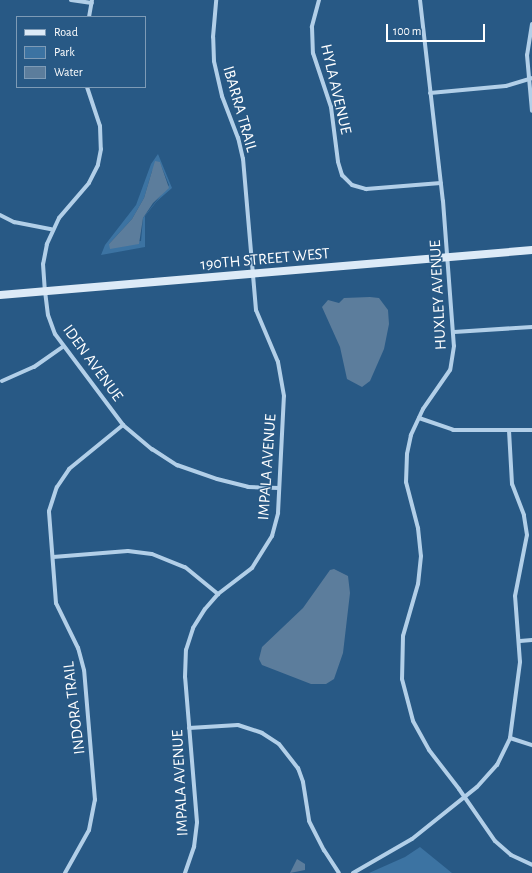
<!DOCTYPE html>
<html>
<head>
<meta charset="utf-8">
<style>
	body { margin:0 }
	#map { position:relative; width:532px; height:873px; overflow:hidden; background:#285985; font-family:"Alegreya Sans",sans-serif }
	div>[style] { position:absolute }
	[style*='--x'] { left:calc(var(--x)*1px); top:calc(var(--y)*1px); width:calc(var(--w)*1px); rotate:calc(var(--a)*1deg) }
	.green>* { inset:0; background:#3c73a2 }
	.water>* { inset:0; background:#5c7d9c }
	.street>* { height:4px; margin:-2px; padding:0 2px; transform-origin:2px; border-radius:2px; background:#b2cfe8 }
	.secondary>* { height:8px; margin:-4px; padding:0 4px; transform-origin:4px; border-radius:4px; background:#dceaf7 }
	span { translate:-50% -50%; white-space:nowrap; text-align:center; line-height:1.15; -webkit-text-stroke:3px #285985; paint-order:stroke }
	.street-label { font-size:16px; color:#fff }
	.legend { position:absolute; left:16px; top:16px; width:130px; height:72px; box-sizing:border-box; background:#285985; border:1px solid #7e9bb6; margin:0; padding:5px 7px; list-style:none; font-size:12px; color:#fff }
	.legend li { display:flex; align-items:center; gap:8px; height:20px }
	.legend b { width:20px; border:1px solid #7e9bb6 }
	.scale { position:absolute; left:386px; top:24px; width:99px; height:18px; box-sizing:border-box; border:2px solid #fff; border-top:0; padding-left:5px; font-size:12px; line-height:14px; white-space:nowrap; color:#fff; -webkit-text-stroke:3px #285985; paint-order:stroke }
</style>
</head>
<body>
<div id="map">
	<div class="green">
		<div style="clip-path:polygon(evenodd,158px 154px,172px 188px,157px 201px,145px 216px,145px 247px,101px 255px,105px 245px,136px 205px,151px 164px,158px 154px,160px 163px,169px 185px,143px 218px,141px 241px,109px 244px,132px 219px,144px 198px,152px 171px,160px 163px)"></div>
		<div style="clip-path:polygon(420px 847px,452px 873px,369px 873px,405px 857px)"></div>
	</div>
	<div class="water">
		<div style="clip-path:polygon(155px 161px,160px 162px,169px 188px,153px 203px,143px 218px,139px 244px,110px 249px,109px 244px,132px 219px,144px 198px)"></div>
		<div style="clip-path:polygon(370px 297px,379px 298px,388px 310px,389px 324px,384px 349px,370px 381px,362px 387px,347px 379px,340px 347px,322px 307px,328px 300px,339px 303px,344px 298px)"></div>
		<div style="clip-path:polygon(334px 569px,348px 576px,350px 593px,343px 653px,334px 679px,326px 684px,311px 684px,262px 665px,259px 659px,262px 647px,303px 608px,330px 570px)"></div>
		<div style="clip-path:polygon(297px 859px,305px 864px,305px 870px,290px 873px)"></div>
	</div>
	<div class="street">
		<div style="--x:71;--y:0;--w:21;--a:8"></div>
		<div style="--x:319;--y:0;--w:28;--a:105"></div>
		<div style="--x:312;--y:27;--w:26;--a:88"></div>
		<div style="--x:313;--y:53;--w:57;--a:71.6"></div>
		<div style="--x:331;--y:107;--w:55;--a:82.7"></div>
		<div style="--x:338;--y:162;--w:14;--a:73"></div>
		<div style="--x:342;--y:175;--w:14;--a:45"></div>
		<div style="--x:352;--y:185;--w:15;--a:16"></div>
		<div style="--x:366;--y:189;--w:75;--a:-4.6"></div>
		<div style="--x:420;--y:0;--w:202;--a:83.5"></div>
		<div style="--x:443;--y:201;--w:145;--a:85.7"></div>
		<div style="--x:454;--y:346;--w:24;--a:99"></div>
		<div style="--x:450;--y:370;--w:47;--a:124.7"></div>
		<div style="--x:423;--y:409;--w:29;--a:115"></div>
		<div style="--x:411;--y:435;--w:19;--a:102"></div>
		<div style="--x:407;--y:454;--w:28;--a:92"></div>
		<div style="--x:406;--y:482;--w:48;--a:75.4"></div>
		<div style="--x:418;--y:528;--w:28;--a:84"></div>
		<div style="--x:421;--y:556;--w:28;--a:96"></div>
		<div style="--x:418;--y:584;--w:54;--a:106.1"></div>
		<div style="--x:403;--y:636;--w:43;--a:91.3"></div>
		<div style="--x:402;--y:679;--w:43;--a:75.3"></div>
		<div style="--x:413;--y:721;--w:33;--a:61"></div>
		<div style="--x:429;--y:750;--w:49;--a:52.4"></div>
		<div style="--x:459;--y:789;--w:63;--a:55.3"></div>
		<div style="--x:495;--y:841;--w:21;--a:41"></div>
		<div style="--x:511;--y:855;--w:23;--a:25"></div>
		<div style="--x:89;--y:17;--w:17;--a:-80"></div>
		<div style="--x:532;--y:24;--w:31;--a:99"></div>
		<div style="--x:527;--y:55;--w:56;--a:84.9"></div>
		<div style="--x:87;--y:87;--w:41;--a:71.6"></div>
		<div style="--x:100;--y:126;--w:23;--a:88"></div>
		<div style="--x:101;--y:149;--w:16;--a:101"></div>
		<div style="--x:98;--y:165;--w:20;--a:117"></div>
		<div style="--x:89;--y:183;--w:46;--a:130.6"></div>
		<div style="--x:59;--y:218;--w:29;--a:115"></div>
		<div style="--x:47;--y:244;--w:20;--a:101"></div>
		<div style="--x:43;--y:264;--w:27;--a:86"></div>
		<div style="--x:45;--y:291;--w:24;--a:83"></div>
		<div style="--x:48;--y:315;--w:20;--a:70"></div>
		<div style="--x:55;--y:334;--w:114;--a:53.2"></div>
		<div style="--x:123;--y:425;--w:38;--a:40"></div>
		<div style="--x:152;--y:449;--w:30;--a:33"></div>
		<div style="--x:177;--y:465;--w:42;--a:19.3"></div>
		<div style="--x:217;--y:479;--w:32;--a:14"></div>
		<div style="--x:248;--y:487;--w:31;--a:2"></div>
		<div style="--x:430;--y:93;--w:76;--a:-5.3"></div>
		<div style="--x:506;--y:86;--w:27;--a:-17"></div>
		<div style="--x:0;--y:215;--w:16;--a:27"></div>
		<div style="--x:14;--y:222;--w:38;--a:11"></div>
		<div style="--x:454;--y:332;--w:78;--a:-3.7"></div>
		<div style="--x:2;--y:381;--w:35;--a:-24"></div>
		<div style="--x:34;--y:367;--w:35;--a:-35"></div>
		<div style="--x:419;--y:418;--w:36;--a:19"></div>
		<div style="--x:453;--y:430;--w:79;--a:0"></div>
		<div style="--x:53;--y:557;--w:75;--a:-4.6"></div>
		<div style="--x:128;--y:551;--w:24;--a:7"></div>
		<div style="--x:152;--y:554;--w:35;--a:22"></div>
		<div style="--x:185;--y:567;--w:43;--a:39.3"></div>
		<div style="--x:520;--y:641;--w:12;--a:-5"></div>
		<div style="--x:189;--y:728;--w:49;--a:-3.5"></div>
		<div style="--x:238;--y:725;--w:25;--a:18"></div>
		<div style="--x:262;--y:733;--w:20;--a:33"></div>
		<div style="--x:279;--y:744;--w:31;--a:52"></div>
		<div style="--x:298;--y:768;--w:15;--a:70"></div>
		<div style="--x:303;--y:782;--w:39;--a:81"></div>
		<div style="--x:309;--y:821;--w:33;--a:63"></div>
		<div style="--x:324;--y:850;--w:27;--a:57"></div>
		<div style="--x:510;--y:738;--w:23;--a:18"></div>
		<div style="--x:65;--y:873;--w:49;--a:-60.8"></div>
		<div style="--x:89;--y:830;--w:31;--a:-79"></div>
		<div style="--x:95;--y:800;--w:130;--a:-94.8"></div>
		<div style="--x:84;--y:670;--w:23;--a:-105"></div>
		<div style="--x:78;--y:648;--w:50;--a:-116.1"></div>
		<div style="--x:56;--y:603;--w:92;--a:-94.4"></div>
		<div style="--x:49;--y:511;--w:25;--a:-72"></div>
		<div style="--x:57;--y:487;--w:22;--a:-56"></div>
		<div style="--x:69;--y:469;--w:70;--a:-39.2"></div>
		<div style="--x:185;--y:873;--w:28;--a:-71"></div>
		<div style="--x:194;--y:847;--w:25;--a:-83"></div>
		<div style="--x:197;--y:822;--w:145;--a:-94.7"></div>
		<div style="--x:185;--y:677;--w:27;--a:-88"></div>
		<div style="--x:186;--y:650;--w:23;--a:-72"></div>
		<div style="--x:193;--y:628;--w:22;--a:-58"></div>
		<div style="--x:205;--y:609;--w:20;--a:-49"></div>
		<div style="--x:218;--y:594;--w:43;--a:-37.4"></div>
		<div style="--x:252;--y:568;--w:38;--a:-58"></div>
		<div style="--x:272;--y:536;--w:24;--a:-75"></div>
		<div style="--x:278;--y:513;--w:117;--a:-87.1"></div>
		<div style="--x:284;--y:396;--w:35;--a:-100"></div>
		<div style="--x:278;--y:362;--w:56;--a:-112.9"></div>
		<div style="--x:256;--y:310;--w:152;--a:-94.9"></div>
		<div style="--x:243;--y:159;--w:22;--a:-103"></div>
		<div style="--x:238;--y:138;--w:45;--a:-110.9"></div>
		<div style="--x:222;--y:96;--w:36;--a:-103"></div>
		<div style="--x:214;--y:61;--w:24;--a:-92"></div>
		<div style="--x:213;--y:37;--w:37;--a:-85"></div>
		<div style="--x:353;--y:873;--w:68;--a:-30"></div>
		<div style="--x:412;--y:839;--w:83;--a:-38.7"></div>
		<div style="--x:477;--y:787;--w:30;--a:-48"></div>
		<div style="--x:497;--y:765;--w:30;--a:-64"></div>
		<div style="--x:510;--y:738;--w:77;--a:-82.5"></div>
		<div style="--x:520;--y:662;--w:66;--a:-94.3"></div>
		<div style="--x:515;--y:596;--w:62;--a:-78.9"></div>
		<div style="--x:527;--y:535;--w:20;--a:-99"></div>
		<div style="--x:524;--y:515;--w:33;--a:-111"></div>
		<div style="--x:512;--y:484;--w:53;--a:-93.2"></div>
	</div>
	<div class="secondary">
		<div style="--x:0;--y:295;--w:534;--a:-4.83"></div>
	</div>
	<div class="street-label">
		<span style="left:336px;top:89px;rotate:77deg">HYLA AVENUE</span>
		<span style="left:240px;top:109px;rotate:74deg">IBARRA TRAIL</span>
		<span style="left:265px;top:259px;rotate:-5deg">190TH STREET WEST</span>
		<span style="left:438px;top:295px;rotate:-93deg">HUXLEY AVENUE</span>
		<span style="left:93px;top:363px;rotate:54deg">IDEN AVENUE</span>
		<span style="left:267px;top:467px;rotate:-86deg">IMPALA AVENUE</span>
		<span style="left:74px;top:708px;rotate:-97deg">INDORA TRAIL</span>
		<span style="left:180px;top:783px;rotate:-93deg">IMPALA AVENUE</span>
	</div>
	<ul class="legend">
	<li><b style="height:5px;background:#dceaf7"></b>Road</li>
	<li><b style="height:11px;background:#3c73a2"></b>Park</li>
	<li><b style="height:11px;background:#5c7d9c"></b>Water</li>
	</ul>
	<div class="scale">100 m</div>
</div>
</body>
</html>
